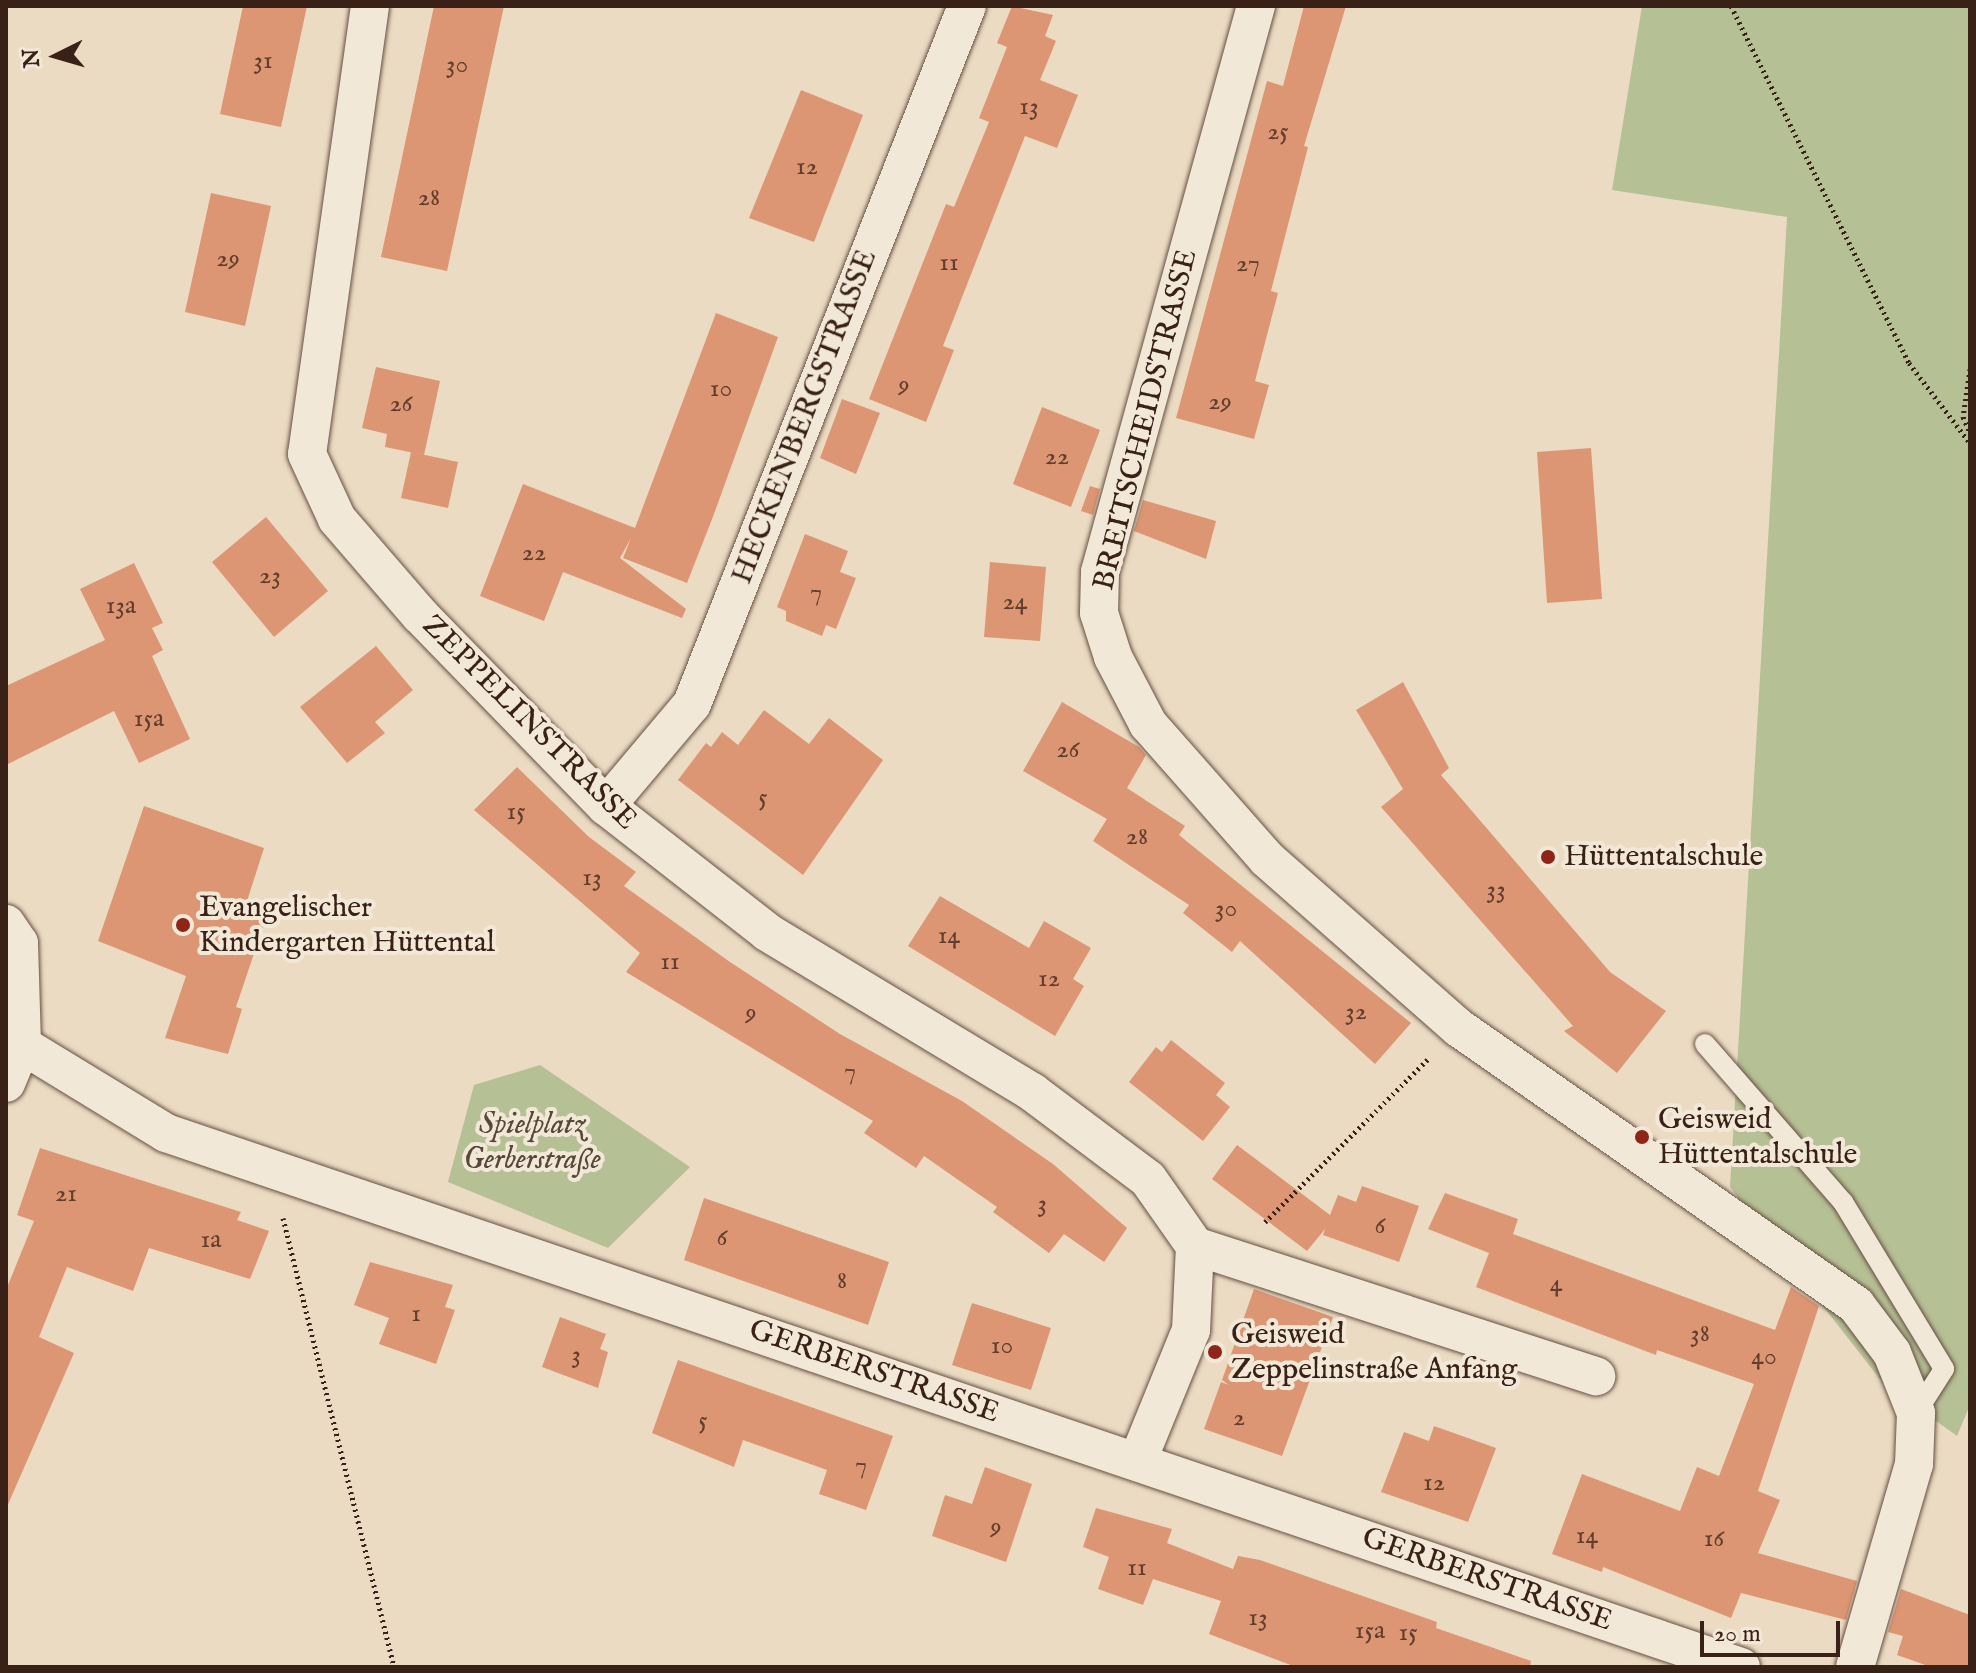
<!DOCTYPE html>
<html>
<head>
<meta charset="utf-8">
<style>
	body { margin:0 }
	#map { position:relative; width:1976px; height:1673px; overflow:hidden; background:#ebdbc3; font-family:"IM FELL English",serif }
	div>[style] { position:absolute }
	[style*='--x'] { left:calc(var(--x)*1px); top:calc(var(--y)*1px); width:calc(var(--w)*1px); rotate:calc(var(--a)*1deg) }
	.green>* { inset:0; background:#b6c095 }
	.building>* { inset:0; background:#dd9673 }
	.path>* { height:5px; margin-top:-2.5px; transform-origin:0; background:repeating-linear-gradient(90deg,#392117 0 2px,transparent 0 6px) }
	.roads { filter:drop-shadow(0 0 2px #665042) drop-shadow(0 0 2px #665042) }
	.service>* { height:20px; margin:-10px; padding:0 10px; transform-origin:10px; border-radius:10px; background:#f2e8d8 }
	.minor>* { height:38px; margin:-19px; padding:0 19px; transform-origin:19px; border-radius:19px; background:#f2e8d8 }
	.dots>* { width:22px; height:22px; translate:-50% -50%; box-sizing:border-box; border:4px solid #f2e8d8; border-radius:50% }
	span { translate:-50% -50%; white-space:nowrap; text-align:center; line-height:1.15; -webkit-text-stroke:8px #f2e8d8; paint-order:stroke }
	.number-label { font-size:26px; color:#623e2e }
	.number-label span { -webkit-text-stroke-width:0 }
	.street-label { font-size:30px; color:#392117 }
	.poi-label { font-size:30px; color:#392117 }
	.left { translate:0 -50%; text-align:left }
	.park-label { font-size:30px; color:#584936; font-style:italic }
	.frame { position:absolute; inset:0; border:8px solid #392117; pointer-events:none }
	.north { position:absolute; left:16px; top:16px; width:80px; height:80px; -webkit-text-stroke:6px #f2e8d8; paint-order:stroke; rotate:265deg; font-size:22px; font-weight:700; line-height:32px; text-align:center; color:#392117 }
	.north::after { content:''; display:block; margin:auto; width:28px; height:36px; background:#392117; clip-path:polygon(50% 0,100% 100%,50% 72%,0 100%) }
	.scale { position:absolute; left:1700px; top:1621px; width:140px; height:36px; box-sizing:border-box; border:4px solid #392117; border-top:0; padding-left:10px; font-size:24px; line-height:28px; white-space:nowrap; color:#392117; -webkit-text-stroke:6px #f2e8d8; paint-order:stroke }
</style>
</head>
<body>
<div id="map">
	<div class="green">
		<div style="clip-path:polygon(1642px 6px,1970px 6px,1970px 1405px,1957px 1436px,1883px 1383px,1730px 1187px,1787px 217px,1612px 190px)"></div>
		<div style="clip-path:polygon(540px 1065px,690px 1167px,608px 1248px,448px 1182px,474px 1085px)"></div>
	</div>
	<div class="building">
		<div style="clip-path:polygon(243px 6px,307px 6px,281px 127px,220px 114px)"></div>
		<div style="clip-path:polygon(434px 6px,504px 6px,447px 271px,381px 257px)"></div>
		<div style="clip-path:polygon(1012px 6px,1053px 15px,1045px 36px,1056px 41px,1040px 80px,1078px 95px,1057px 148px,1025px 136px,943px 346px,954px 350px,926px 422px,869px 399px,946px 204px,954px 207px,989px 122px,979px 118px,1007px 47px,997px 43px)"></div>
		<div style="clip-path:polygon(1304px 6px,1346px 6px,1304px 146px,1308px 147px,1271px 291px,1278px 293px,1255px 381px,1269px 385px,1254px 439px,1176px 418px,1267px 81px,1283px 86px)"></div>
		<div style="clip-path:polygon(801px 90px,863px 115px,814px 242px,749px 218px)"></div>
		<div style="clip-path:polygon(211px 193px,271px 206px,245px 326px,185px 312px)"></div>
		<div style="clip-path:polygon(716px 313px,778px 337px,714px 514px,687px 583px,623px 558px,631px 538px,620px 558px,686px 609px,682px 618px,563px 572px,544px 621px,480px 596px,523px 484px,635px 528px)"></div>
		<div style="clip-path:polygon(376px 367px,440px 381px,424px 455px,385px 447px,387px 434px,362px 428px)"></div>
		<div style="clip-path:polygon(842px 399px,880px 413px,856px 474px,820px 458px)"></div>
		<div style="clip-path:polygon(1042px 407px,1100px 430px,1071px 507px,1013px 484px)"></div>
		<div style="clip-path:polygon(1591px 448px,1602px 599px,1547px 603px,1537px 452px)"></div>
		<div style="clip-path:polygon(411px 452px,458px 462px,448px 508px,401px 498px)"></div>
		<div style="clip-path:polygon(1090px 486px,1100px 489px,1093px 515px,1081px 511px)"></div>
		<div style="clip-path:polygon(1143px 500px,1216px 521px,1206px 559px,1134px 531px)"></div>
		<div style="clip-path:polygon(266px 517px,328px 591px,274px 637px,212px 562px)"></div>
		<div style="clip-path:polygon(805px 534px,848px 551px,840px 572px,856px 578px,836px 629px,826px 625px,822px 636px,786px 621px,786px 611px,777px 607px)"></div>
		<div style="clip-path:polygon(990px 562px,1046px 567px,1040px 641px,984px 637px)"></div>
		<div style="clip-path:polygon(134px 563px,163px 623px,152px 628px,163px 650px,152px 656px,190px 739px,139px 763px,114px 711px,6px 765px,6px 686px,105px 640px,80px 589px)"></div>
		<div style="clip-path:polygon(376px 646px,413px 690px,375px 722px,385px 733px,347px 763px,300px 707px)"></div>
		<div style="clip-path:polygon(1403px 682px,1449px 768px,1441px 775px,1610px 972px,1666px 1011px,1617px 1073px,1564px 1031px,1573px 1026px,1381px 807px,1403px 789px,1356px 710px)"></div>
		<div style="clip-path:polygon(1062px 702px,1139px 747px,1146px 755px,1127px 788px,1185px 826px,1179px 835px,1411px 1023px,1375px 1064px,1240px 941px,1232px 952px,1183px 913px,1189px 905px,1093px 841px,1107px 819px,1023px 771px)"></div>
		<div style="clip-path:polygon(764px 710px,809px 744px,829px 718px,883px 760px,803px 875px,678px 780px,706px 743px,711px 747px,722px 732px,738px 745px)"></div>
		<div style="clip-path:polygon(517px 767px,589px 837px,636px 872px,624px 886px,730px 962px,840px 1034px,962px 1101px,1053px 1164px,1127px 1228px,1104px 1262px,1064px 1234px,1049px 1253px,993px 1212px,997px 1207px,924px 1156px,916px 1168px,864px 1133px,873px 1121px,626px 972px,640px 953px,474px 810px)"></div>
		<div style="clip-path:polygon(144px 806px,264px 848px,247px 901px,269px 909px,236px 1007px,242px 1009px,228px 1054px,165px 1038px,186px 976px,98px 941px)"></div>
		<div style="clip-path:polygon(940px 896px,1029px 948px,1044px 921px,1091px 948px,1073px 979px,1084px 986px,1055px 1036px,908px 946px)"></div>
		<div style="clip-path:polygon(1171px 1040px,1225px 1083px,1216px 1095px,1230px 1107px,1203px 1141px,1129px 1082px,1156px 1047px,1162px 1052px)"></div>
		<div style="clip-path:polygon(1237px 1145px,1330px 1215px,1338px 1195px,1356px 1202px,1362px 1186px,1419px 1206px,1399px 1262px,1323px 1235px,1325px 1229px,1307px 1251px,1212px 1179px)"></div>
		<div style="clip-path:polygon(40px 1148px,241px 1212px,237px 1220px,269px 1231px,250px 1279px,149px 1248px,133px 1291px,67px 1267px,39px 1337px,74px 1353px,6px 1509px,6px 1290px,34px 1221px,17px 1215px)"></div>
		<div style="clip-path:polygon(1445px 1193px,1518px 1219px,1513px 1234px,1775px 1330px,1791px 1287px,1819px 1306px,1758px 1491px,1780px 1500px,1758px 1553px,1857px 1581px,1846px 1620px,1741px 1593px,1731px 1618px,1603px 1567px,1602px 1572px,1552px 1554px,1582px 1474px,1680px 1511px,1697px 1467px,1719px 1476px,1754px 1384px,1657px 1350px,1656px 1355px,1476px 1287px,1489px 1253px,1428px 1229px)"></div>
		<div style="clip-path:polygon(704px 1198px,889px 1262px,868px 1325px,684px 1260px)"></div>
		<div style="clip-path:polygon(370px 1262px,453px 1285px,445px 1307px,455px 1310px,436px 1364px,379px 1344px,389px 1318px,354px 1305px)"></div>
		<div style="clip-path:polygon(1254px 1289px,1333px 1317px,1282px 1456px,1204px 1429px,1221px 1382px,1229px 1385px,1222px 1380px)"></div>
		<div style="clip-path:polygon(972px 1303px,1051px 1328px,1031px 1390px,952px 1365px)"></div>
		<div style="clip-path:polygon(560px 1317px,606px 1334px,600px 1349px,608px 1352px,598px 1388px,542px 1367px)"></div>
		<div style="clip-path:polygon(678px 1360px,893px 1436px,866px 1510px,819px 1494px,827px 1470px,743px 1440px,734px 1467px,652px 1433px)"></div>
		<div style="clip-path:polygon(1434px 1426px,1496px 1448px,1468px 1522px,1381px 1492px,1404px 1432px,1429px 1441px)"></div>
		<div style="clip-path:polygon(985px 1467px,1032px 1484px,1006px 1562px,932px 1536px,945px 1495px,972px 1504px)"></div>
		<div style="clip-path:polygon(1096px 1508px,1172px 1529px,1167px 1543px,1233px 1569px,1238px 1556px,1260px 1560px,1437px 1622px,1436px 1628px,1531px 1661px,1530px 1667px,1296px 1667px,1209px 1634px,1221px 1601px,1153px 1579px,1143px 1605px,1098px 1589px,1109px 1557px,1083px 1547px)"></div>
		<div style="clip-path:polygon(1901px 1589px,1970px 1615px,1970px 1667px,1931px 1667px,1897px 1655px,1903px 1636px,1888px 1632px)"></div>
	</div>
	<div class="path">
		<div style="--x:1731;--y:6;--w:399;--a:63.5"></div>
		<div style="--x:1909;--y:363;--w:101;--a:52.7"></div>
		<div style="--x:1970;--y:369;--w:49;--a:98.3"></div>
		<div style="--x:1963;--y:417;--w:17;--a:66"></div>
		<div style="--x:283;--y:1218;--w:463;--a:76.1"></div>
		<div style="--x:1265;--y:1222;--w:233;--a:-45"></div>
	</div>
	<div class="roads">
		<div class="service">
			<div style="--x:1705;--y:1044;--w:210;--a:48.9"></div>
			<div style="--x:1843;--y:1202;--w:195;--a:58.8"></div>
			<div style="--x:1944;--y:1369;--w:52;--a:122.5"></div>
		</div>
		<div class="minor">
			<div style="--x:370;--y:6;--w:452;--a:98"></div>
			<div style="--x:307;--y:454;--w:72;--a:65.2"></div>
			<div style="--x:337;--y:519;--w:127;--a:49.2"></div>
			<div style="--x:420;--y:615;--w:267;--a:45.8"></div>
			<div style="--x:606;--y:806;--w:204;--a:38"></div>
			<div style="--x:767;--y:932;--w:310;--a:31.1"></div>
			<div style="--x:1032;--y:1092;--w:145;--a:36.9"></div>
			<div style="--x:1148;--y:1179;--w:82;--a:55"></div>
			<div style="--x:1195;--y:1246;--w:84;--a:92.7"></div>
			<div style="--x:1191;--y:1330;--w:140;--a:112.2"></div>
			<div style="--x:1256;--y:6;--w:587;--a:105.41"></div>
			<div style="--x:1100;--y:572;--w:41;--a:91.4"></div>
			<div style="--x:1099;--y:613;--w:46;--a:72.3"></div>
			<div style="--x:1113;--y:657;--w:76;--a:62.4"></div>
			<div style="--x:1148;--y:724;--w:180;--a:48.6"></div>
			<div style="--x:1267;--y:859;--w:256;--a:41.4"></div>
			<div style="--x:1459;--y:1028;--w:484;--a:34.9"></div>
			<div style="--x:1856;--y:1305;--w:60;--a:53.1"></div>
			<div style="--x:1892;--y:1353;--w:65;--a:68.2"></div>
			<div style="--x:1916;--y:1413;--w:51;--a:92.2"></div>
			<div style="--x:1914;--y:1464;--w:211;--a:106.2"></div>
			<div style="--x:606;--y:806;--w:133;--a:-49.9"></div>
			<div style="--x:692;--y:704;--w:750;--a:-68.5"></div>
			<div style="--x:6;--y:924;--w:23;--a:56"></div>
			<div style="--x:19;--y:943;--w:102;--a:88.3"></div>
			<div style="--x:22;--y:1045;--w:41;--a:112.8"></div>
			<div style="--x:22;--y:1045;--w:169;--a:31.4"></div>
			<div style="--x:166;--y:1133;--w:1663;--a:18.73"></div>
			<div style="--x:1195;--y:1246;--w:422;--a:18"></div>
		</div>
	</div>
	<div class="dots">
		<div style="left:1548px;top:857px;background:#8f2418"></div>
		<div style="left:183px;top:925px;background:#8f2418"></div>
		<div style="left:1642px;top:1137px;background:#8f2418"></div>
		<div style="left:1215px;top:1352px;background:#8f2418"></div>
	</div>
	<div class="number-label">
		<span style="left:263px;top:61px">31</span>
		<span style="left:457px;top:65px">30</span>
		<span style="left:1029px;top:107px">13</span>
		<span style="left:1278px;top:132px">25</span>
		<span style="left:807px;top:167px">12</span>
		<span style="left:429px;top:198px">28</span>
		<span style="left:228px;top:259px">29</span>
		<span style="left:949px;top:263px">11</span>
		<span style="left:1248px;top:264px">27</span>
		<span style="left:904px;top:385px">9</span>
		<span style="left:721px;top:389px">10</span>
		<span style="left:1220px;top:402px">29</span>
		<span style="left:401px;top:404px">26</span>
		<span style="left:1057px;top:457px">22</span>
		<span style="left:534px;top:553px">22</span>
		<span style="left:270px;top:576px">23</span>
		<span style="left:816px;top:593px">7</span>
		<span style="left:1015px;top:602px">24</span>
		<span style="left:121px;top:606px">13a</span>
		<span style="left:149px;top:719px">15a</span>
		<span style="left:1068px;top:750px">26</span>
		<span style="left:763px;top:798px">5</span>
		<span style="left:516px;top:812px">15</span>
		<span style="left:1137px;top:837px">28</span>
		<span style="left:592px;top:878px">13</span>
		<span style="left:1496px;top:890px">33</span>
		<span style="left:1226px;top:909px">30</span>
		<span style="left:949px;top:936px">14</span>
		<span style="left:670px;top:962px">11</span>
		<span style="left:1049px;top:979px">12</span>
		<span style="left:1356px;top:1012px">32</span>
		<span style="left:751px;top:1013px">9</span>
		<span style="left:850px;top:1072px">7</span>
		<span style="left:66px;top:1194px">21</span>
		<span style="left:1042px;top:1204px">3</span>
		<span style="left:1380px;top:1226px">6</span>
		<span style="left:722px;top:1238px">6</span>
		<span style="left:211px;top:1240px">1a</span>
		<span style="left:842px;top:1281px">8</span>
		<span style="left:1556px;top:1284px">4</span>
		<span style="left:416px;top:1314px">1</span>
		<span style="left:1700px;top:1334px">38</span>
		<span style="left:1002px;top:1346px">10</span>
		<span style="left:576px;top:1355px">3</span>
		<span style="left:1764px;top:1357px">40</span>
		<span style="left:1239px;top:1418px">2</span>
		<span style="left:703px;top:1421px">5</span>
		<span style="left:861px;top:1466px">7</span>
		<span style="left:1434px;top:1483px">12</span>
		<span style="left:996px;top:1527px">9</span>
		<span style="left:1587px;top:1536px">14</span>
		<span style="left:1714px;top:1539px">16</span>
		<span style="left:1137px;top:1568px">11</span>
		<span style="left:1258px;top:1618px">13</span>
		<span style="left:1370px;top:1631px">15a</span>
		<span style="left:1408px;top:1633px">15</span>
	</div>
	<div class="street-label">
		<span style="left:805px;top:417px;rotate:-69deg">HECKENBERGSTRASSE</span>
		<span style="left:1146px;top:420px;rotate:-76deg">BREITSCHEIDSTRASSE</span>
		<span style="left:529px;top:723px;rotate:45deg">ZEPPELINSTRASSE</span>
		<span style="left:874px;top:1372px;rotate:19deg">GERBERSTRASSE</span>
		<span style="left:1487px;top:1580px;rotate:19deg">GERBERSTRASSE</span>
	</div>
	<div class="poi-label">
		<span class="left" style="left:1564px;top:857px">Hüttentalschule</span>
		<span class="left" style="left:199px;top:925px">Evangelischer<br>Kindergarten Hüttental</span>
		<span class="left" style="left:1658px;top:1137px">Geisweid<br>Hüttentalschule</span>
		<span class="left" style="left:1231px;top:1352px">Geisweid<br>Zeppelinstraße Anfang</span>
	</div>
	<div class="park-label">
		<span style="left:532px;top:1142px">Spielplatz<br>Gerberstraße</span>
	</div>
	<div class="frame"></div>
	<div class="north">N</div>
	<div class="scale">20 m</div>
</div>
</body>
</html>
